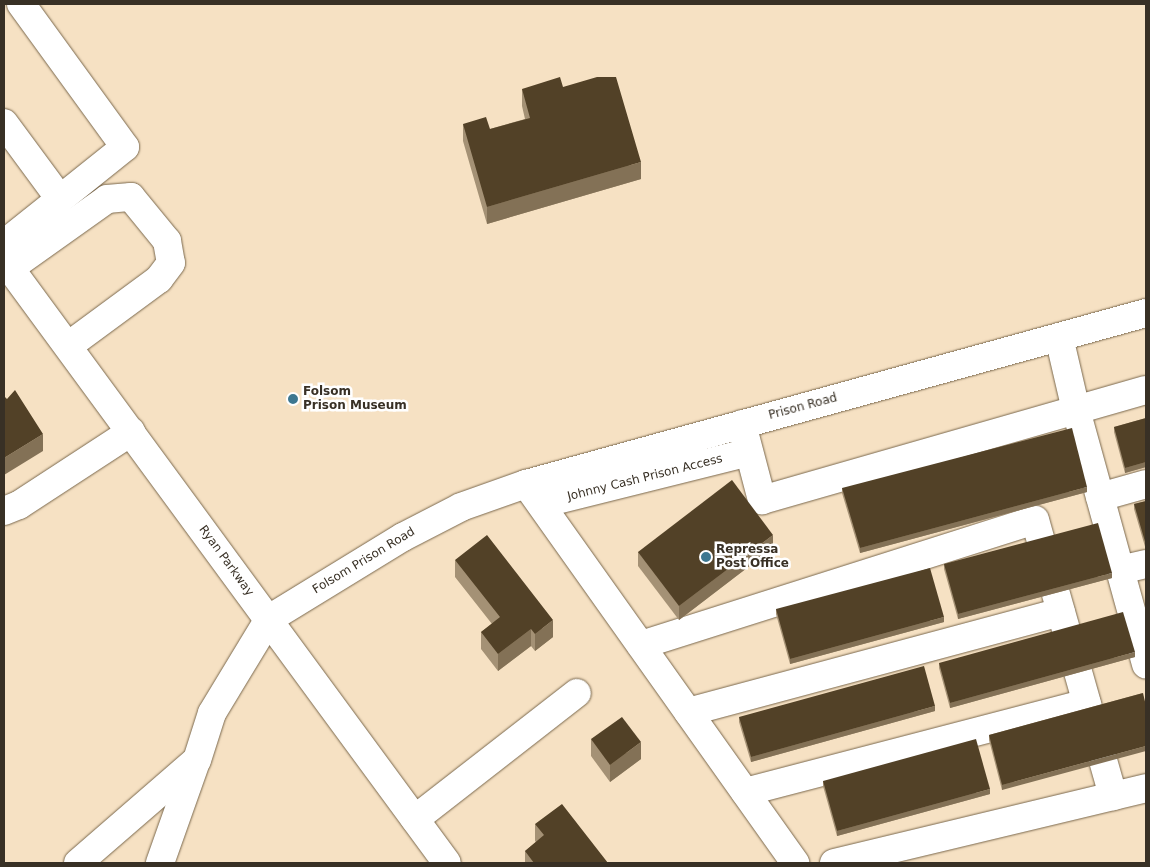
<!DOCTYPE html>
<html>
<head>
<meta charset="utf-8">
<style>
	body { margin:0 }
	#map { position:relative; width:1150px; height:867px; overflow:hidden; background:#f6e1c3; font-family:"DejaVu Sans",sans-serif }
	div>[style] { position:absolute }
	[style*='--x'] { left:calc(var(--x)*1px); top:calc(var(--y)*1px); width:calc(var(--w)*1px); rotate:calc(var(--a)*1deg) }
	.roads { filter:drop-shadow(0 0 1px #7a684d) drop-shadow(0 0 1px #7a684d) }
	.minor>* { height:28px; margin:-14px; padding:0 14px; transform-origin:14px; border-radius:14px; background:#fff }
	.wall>* { inset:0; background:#a49175 }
	.shaded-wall>* { inset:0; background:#837156 }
	.building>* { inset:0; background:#524127 }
	.dots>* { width:14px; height:14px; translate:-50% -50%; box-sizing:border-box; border:2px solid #fff; border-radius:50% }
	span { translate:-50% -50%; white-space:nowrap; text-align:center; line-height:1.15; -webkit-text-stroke:5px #fff; paint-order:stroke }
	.poi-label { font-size:12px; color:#383025; font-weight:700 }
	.left { translate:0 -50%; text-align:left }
	.street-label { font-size:12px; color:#383025 }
	.frame { position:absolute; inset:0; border:5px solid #383025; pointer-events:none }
</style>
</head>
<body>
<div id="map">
	<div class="roads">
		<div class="minor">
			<div style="--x:4;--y:123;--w:94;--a:53.6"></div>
			<div style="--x:4;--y:244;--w:155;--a:-38.7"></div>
			<div style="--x:125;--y:147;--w:177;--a:-126"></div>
			<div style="--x:4;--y:260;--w:748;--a:53.7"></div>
			<div style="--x:10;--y:268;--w:119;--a:-35.4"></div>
			<div style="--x:107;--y:199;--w:24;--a:-5"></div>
			<div style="--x:131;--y:197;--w:57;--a:50.7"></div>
			<div style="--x:167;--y:241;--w:22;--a:80"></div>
			<div style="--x:171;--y:263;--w:20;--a:127"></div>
			<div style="--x:159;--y:279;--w:113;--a:143.6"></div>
			<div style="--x:1059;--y:337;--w:75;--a:76.9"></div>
			<div style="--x:1076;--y:410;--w:264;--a:74.6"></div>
			<div style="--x:742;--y:424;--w:79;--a:75.3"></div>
			<div style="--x:762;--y:500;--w:399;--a:-16"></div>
			<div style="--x:526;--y:484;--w:465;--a:54.6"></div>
			<div style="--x:1100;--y:497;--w:48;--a:-15.8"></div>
			<div style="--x:541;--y:504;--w:214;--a:-14"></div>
			<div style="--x:4;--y:511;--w:16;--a:-22"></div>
			<div style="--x:19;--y:505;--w:134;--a:-33.1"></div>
			<div style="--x:1120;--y:570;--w:27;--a:-13"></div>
			<div style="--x:641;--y:645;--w:413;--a:-17.6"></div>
			<div style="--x:1035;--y:520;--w:287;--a:74.2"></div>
			<div style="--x:688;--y:712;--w:386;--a:-15"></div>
			<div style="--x:745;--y:792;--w:353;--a:-14.6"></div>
			<div style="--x:415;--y:819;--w:205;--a:-37.9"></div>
			<div style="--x:78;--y:863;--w:157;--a:-40.9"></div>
			<div style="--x:197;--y:760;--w:49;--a:-72.3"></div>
			<div style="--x:212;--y:713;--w:110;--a:-58.8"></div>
			<div style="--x:269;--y:619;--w:157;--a:-31.5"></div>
			<div style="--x:403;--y:537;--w:65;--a:-27.3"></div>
			<div style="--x:461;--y:507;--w:69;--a:-19.5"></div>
			<div style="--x:526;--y:484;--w:643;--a:-15.42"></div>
			<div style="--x:160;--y:863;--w:105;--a:-70.5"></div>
			<div style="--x:834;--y:863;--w:321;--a:-13.5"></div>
		</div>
	</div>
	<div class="wall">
		<div style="clip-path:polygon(563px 87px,641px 179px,487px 224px,463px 141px,463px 124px,490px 129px,525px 119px,522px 106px,522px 89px)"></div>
		<div style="clip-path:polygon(1146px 418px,1146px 467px,1125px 473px,1114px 432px,1114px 427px)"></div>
		<div style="clip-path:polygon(842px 488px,1087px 492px,860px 553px,842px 493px)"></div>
		<div style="clip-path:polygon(1146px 501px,1146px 550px,1134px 509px,1134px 504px)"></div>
		<div style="clip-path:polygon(773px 548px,679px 620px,638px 566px,638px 552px)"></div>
		<div style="clip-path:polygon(455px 560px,553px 637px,535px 651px,531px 646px,498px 671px,481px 649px,481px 632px,492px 624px,455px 577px)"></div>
		<div style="clip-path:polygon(944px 564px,1112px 578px,958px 619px,944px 569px)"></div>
		<div style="clip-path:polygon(776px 609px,944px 622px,790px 664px,776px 614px)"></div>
		<div style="clip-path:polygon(1135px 657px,950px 708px,939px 668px,939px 663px)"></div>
		<div style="clip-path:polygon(1143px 693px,1002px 790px,989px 740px,989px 735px)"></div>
		<div style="clip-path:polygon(935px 711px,751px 762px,739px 722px,739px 717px)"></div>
		<div style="clip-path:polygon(591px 739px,641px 759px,610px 782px,591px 756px)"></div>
		<div style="clip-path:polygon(823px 781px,990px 794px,837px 836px,823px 786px)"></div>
		<div style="clip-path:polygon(535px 824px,608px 863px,525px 863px,525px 851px,536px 842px,535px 841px)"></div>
	</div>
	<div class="shaded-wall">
		<div style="clip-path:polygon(641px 162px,641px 179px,487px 224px,487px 207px)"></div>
		<div style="clip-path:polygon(43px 434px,43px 451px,4px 475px,4px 458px)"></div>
		<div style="clip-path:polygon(1146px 462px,1146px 467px,1125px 473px,1125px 468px)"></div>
		<div style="clip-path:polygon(1087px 487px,1087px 492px,860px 553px,860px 548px)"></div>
		<div style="clip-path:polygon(773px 535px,773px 548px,679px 620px,679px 606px)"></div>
		<div style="clip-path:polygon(1112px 573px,1112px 578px,958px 619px,958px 614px)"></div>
		<div style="clip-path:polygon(944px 617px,944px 622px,790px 664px,790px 659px)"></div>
		<div style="clip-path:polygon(553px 620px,553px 637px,535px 651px,535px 634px)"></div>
		<div style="clip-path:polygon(531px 629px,531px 646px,498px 671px,498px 654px)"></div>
		<div style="clip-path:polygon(1135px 652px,1135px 657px,950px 708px,950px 703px)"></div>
		<div style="clip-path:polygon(935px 706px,935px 711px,751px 762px,751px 757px)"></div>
		<div style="clip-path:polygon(641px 742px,641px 759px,610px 782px,610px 765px)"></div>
		<div style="clip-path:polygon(1146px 746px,1146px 751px,1002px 790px,1002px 785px)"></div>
		<div style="clip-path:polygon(990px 789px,990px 794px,837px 836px,837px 831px)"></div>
	</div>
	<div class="building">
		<div style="clip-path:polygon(560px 77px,563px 87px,597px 77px,616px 77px,641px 162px,487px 207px,463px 124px,486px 117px,490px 129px,530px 118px,522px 89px)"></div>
		<div style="clip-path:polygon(15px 390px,43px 434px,4px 458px,4px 396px,7px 399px)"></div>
		<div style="clip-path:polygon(1146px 418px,1146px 462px,1125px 468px,1114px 427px)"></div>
		<div style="clip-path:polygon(1072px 428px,1087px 487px,860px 548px,842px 488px)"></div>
		<div style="clip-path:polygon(732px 480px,773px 535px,679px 606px,638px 552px)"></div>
		<div style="clip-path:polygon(1146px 501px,1146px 545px,1134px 504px)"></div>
		<div style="clip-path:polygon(1098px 523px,1112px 573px,958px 614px,944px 564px)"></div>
		<div style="clip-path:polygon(487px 535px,553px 620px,535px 634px,531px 629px,498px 654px,481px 632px,500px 617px,455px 560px)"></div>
		<div style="clip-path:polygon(930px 568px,944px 617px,790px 659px,776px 609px)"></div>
		<div style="clip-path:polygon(1123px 612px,1135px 652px,950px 703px,939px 663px)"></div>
		<div style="clip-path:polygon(924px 666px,935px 706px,751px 757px,739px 717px)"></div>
		<div style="clip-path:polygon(1143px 693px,1146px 706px,1146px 746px,1002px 785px,989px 735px)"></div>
		<div style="clip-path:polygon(622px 717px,641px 742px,610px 765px,591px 739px)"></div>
		<div style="clip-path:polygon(976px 739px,990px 789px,837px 831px,823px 781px)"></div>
		<div style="clip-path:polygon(562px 804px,608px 863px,534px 863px,525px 851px,544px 835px,535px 824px)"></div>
	</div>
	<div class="dots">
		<div style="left:293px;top:399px;background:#3d7790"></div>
		<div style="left:706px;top:557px;background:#3d7790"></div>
	</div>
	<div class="poi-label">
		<span class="left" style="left:303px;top:399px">Folsom<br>Prison Museum</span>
		<span class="left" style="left:716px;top:557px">Repressa<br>Post Office</span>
	</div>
	<div class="street-label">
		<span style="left:803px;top:407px;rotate:-15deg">Prison Road</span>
		<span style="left:645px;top:478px;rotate:-14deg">Johnny Cash Prison Access</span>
		<span style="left:226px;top:561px;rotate:54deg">Ryan Parkway</span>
		<span style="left:364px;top:561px;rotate:-31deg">Folsom Prison Road</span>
	</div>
	<div class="frame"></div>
</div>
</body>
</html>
